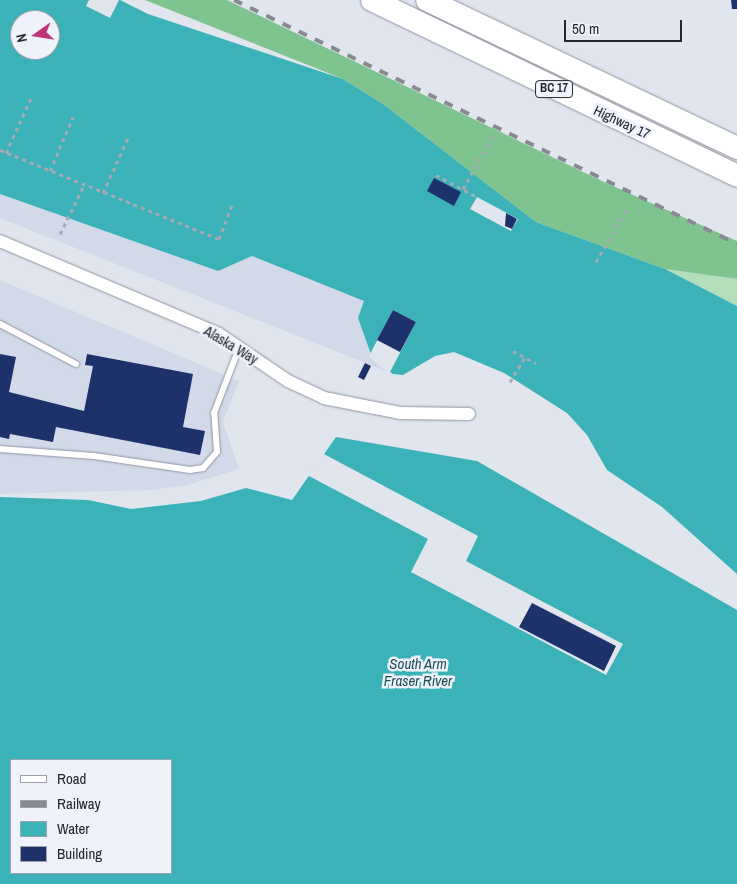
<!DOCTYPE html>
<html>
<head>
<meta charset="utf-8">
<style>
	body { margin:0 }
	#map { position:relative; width:737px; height:884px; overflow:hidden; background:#e1e5ee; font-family:"Archivo Narrow",sans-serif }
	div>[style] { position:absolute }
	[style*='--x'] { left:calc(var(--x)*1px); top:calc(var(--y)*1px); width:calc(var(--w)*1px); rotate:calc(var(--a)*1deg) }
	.built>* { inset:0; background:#d2daea }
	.green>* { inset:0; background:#b4debc }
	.forest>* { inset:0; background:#7fc48f }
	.water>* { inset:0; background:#3bb1b8 }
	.pier>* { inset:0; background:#e1e5ee }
	.building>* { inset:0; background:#1d326b }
	.path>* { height:3px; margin-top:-1.5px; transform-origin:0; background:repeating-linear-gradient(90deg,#a7aab2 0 4px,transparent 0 8px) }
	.roads { filter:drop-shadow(0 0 1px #90949d) drop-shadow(0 0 1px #90949d) }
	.service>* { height:6px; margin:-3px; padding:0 3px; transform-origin:3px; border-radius:3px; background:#fff }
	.minor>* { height:12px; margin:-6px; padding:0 6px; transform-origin:6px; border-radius:6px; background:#fff }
	.motorway>* { height:22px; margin:-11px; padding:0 11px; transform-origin:11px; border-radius:11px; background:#fff }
	.rail>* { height:4px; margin-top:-2px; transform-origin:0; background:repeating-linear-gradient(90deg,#888a91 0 9px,transparent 0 18px) }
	span { translate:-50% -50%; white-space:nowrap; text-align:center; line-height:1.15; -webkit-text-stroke:5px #eef2fb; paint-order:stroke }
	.shield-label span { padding:1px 4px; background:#eef2fb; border:1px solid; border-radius:4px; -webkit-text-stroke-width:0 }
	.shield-label { font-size:12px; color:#26272b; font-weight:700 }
	.street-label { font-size:14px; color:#26272b }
	.water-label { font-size:15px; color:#1e5053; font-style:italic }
	.legend { position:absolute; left:10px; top:759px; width:162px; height:115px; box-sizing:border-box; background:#eef2fb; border:1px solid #9ea1a8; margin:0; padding:6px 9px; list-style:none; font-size:15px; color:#26272b }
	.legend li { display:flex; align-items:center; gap:10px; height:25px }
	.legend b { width:25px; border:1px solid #9ea1a8 }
	.north { position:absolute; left:10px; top:10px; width:50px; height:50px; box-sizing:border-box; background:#eef2fb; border:1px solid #9ea1a8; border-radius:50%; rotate:257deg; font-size:14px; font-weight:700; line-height:20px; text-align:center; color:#26272b }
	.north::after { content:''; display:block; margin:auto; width:18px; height:22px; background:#bb3577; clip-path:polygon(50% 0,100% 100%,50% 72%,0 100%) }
	.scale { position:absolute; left:564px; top:20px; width:118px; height:22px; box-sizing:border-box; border:2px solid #26272b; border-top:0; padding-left:6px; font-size:15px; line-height:18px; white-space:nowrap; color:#26272b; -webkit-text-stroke:4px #eef2fb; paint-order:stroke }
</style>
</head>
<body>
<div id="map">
	<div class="built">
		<div style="clip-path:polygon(0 194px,218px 271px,252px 255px,364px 301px,358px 318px,372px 356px,393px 374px,0 218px)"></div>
		<div style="clip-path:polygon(0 280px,239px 381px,223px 422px,239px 469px,188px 485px,152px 490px,0 494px)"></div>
	</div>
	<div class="green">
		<div style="clip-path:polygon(665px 269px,737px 279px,737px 306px)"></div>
	</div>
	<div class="forest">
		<div style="clip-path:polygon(145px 0,227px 0,604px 182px,737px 241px,737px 279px,665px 269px,536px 222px,383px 104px,343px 79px)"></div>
	</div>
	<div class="water">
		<div style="clip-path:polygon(evenodd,0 0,120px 0,148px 14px,343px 79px,383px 104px,536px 222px,665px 269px,737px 306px,737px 574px,662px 507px,607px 470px,587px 435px,567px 413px,504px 373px,454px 352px,435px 356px,403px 375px,393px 374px,372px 357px,358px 318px,364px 301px,252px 256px,218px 271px,0 194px,0 0,20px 20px,50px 20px,50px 50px,20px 50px,20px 20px)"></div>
		<div style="clip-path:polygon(evenodd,336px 437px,477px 461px,737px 610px,737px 884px,0 884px,0 497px,88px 500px,131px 509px,201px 501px,246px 488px,292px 500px,336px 437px,11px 760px,171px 760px,171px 873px,11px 873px,11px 760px)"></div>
	</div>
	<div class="pier">
		<div style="clip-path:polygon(89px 0,119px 0,110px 18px,86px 6px)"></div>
		<div style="clip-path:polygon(477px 197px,518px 219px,511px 231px,470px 209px)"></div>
		<div style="clip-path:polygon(393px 310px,416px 322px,389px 374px,369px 356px)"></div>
		<div style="clip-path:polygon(322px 453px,478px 536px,466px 561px,623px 644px,606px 675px,411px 572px,428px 539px,307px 475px)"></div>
	</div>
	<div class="building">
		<div style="clip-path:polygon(731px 0,737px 0,737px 9px,732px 9px)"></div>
		<div style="clip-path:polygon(434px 178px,461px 192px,454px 206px,427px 191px)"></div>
		<div style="clip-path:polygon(506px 213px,517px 219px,512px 229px,505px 226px)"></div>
		<div style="clip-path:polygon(393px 310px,416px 322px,400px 352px,377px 340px)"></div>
		<div style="clip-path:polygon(0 354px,16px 357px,9px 392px,84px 411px,93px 366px,85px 365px,87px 354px,193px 374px,183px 427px,205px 431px,200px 455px,56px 427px,53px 442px,10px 434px,9px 439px,0 437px)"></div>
		<div style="clip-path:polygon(365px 363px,371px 366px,364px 380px,358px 377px)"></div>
		<div style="clip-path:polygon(532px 603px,616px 646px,604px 671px,519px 627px)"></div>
	</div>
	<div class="path">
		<div style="--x:0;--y:150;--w:236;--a:22.1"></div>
		<div style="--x:219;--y:239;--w:36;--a:-69"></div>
		<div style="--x:6;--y:153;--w:60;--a:-65.6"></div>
		<div style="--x:50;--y:171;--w:59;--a:-66.9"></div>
		<div style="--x:436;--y:175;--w:47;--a:28.2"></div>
		<div style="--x:463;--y:189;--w:62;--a:-60.9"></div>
		<div style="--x:103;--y:193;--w:60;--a:-65.6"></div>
		<div style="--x:60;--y:234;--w:55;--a:-63.9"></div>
		<div style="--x:596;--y:262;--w:64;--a:-59.8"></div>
		<div style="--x:513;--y:351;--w:26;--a:28"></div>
		<div style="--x:510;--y:382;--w:29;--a:-59"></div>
	</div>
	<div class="roads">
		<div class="service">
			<div style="--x:0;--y:324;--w:86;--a:27.8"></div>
			<div style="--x:0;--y:449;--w:94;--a:4.3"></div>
			<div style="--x:94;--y:456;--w:97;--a:8.3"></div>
			<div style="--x:190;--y:470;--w:13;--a:-9"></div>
			<div style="--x:203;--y:468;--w:21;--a:-49"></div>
			<div style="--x:217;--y:452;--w:39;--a:-94"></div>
			<div style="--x:214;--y:413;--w:70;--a:-69"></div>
		</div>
		<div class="minor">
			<div style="--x:0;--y:241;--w:238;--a:23"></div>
			<div style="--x:219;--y:334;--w:83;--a:34.3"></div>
			<div style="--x:288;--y:381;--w:40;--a:25"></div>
			<div style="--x:324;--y:398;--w:77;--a:11.2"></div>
			<div style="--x:400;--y:413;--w:69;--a:0.8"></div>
		</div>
		<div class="motorway">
			<div style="--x:372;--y:0;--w:405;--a:25.7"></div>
			<div style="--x:427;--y:0;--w:344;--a:25.5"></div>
		</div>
	</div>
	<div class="rail">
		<div style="--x:234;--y:0;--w:559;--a:25.88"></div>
	</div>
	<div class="shield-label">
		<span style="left:554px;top:89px">BC 17</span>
	</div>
	<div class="street-label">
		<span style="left:622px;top:122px;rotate:25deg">Highway 17</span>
		<span style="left:231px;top:345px;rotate:31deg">Alaska Way</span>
	</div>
	<div class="water-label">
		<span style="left:418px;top:672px">South Arm<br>Fraser River</span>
	</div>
	<ul class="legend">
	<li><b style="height:6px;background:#fff"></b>Road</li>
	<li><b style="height:6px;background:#888a91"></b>Railway</li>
	<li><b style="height:14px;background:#3bb1b8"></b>Water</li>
	<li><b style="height:14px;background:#1d326b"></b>Building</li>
	</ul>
	<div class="north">N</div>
	<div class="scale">50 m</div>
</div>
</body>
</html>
